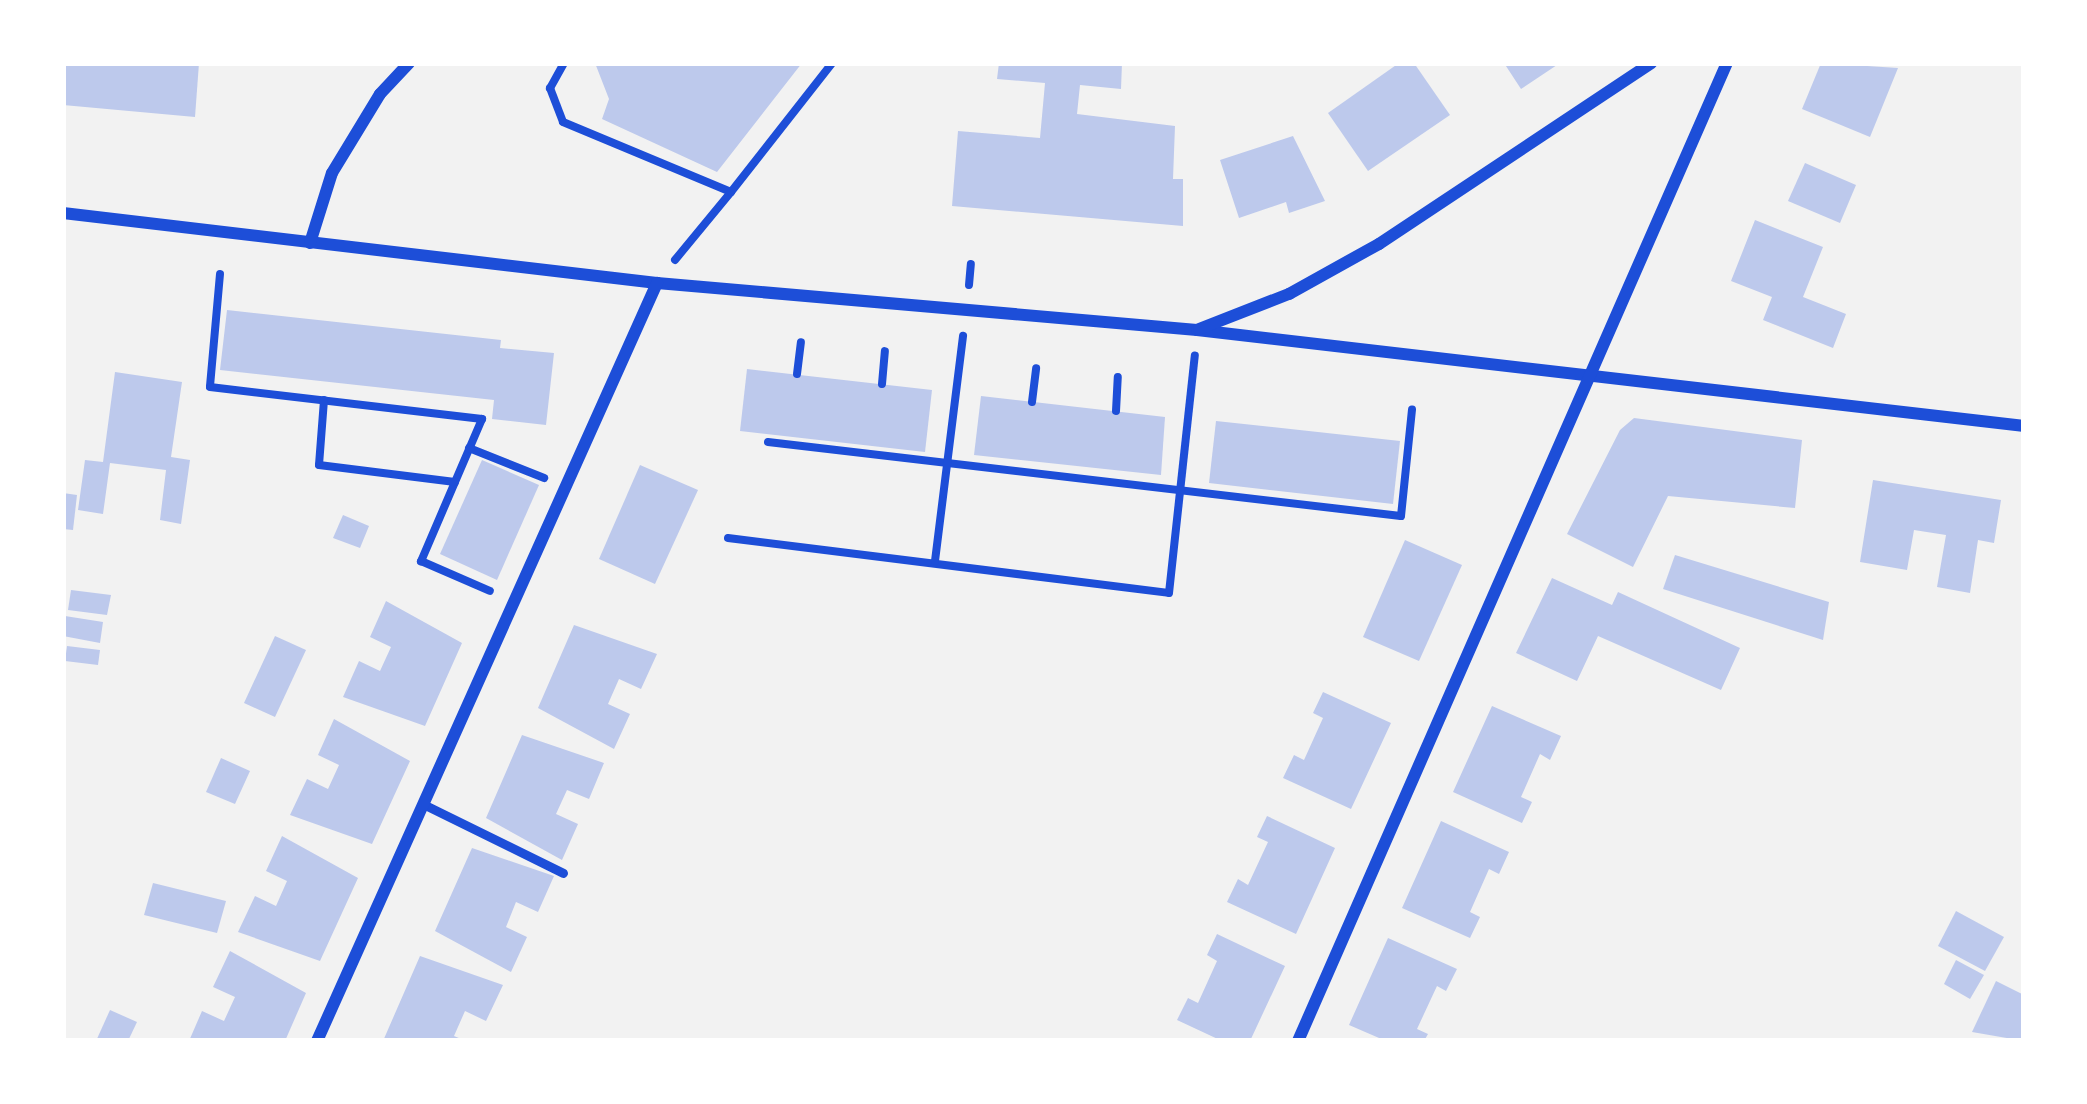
<!DOCTYPE html>
<html>
<head>
<meta charset="utf-8">
<style>
	body { margin:0 }
	#map { position:relative; width:2087px; height:1104px; overflow:hidden; background:#f2f2f2; font-family:Karla,sans-serif }
	div>[style] { position:absolute }
	[style*='--x'] { left:calc(var(--x)*1px); top:calc(var(--y)*1px); width:calc(var(--w)*1px); rotate:calc(var(--a)*1deg) }
	.building>* { inset:0; background:#bdc9ec }
	.path>* { height:8px; margin:-4px; padding:0 4px; transform-origin:4px; border-radius:4px; background:#1d4ed8 }
	.service>* { height:9px; margin:-4.5px; padding:0 4.5px; transform-origin:4.5px; border-radius:4.5px; background:#1d4ed8 }
	.minor>* { height:12px; margin:-6px; padding:0 6px; transform-origin:6px; border-radius:6px; background:#1d4ed8 }
	span { translate:-50% -50%; white-space:nowrap; text-align:center; line-height:1.15; -webkit-text-stroke:9px #fff; paint-order:stroke }
	.frame { position:absolute; inset:0; border:66px solid #fff; pointer-events:none }
</style>
</head>
<body>
<div id="map">
	<div class="building">
		<div style="clip-path:polygon(63px 63px,199px 63px,195px 117px,63px 105px)"></div>
		<div style="clip-path:polygon(595px 63px,802px 63px,717px 172px,602px 119px,609px 99px)"></div>
		<div style="clip-path:polygon(999px 63px,1122px 63px,1121px 89px,1080px 85px,1077px 114px,1175px 126px,1173px 179px,1183px 179px,1183px 226px,952px 206px,958px 131px,1040px 138px,1045px 83px,997px 79px)"></div>
		<div style="clip-path:polygon(1399px 63px,1414px 63px,1450px 115px,1368px 171px,1328px 113px)"></div>
		<div style="clip-path:polygon(1504px 63px,1560px 63px,1521px 89px)"></div>
		<div style="clip-path:polygon(1821px 63px,1898px 68px,1870px 137px,1802px 109px)"></div>
		<div style="clip-path:polygon(1293px 136px,1325px 201px,1289px 213px,1286px 202px,1239px 218px,1220px 160px)"></div>
		<div style="clip-path:polygon(1805px 163px,1856px 185px,1840px 223px,1788px 201px)"></div>
		<div style="clip-path:polygon(1755px 220px,1823px 247px,1803px 297px,1846px 314px,1833px 348px,1763px 320px,1772px 297px,1731px 281px)"></div>
		<div style="clip-path:polygon(227px 310px,501px 340px,500px 348px,554px 353px,546px 425px,492px 419px,494px 400px,220px 370px)"></div>
		<div style="clip-path:polygon(747px 369px,932px 390px,925px 452px,740px 431px)"></div>
		<div style="clip-path:polygon(115px 372px,182px 382px,171px 457px,190px 460px,181px 524px,160px 520px,166px 470px,110px 463px,103px 514px,78px 510px,85px 460px,103px 462px)"></div>
		<div style="clip-path:polygon(981px 396px,1165px 417px,1161px 475px,974px 455px)"></div>
		<div style="clip-path:polygon(1634px 418px,1802px 440px,1795px 508px,1668px 496px,1633px 567px,1567px 534px,1620px 430px)"></div>
		<div style="clip-path:polygon(1216px 421px,1400px 441px,1393px 504px,1209px 483px)"></div>
		<div style="clip-path:polygon(482px 460px,539px 485px,497px 580px,440px 554px)"></div>
		<div style="clip-path:polygon(640px 465px,698px 490px,655px 584px,599px 559px)"></div>
		<div style="clip-path:polygon(1873px 480px,2001px 500px,1994px 543px,1978px 540px,1970px 593px,1937px 587px,1946px 535px,1914px 530px,1907px 570px,1860px 562px)"></div>
		<div style="clip-path:polygon(63px 493px,77px 495px,73px 530px,63px 529px)"></div>
		<div style="clip-path:polygon(343px 515px,369px 526px,360px 548px,333px 538px)"></div>
		<div style="clip-path:polygon(1405px 540px,1462px 565px,1419px 661px,1363px 637px)"></div>
		<div style="clip-path:polygon(1675px 555px,1829px 602px,1823px 640px,1663px 589px)"></div>
		<div style="clip-path:polygon(1552px 578px,1612px 605px,1618px 592px,1740px 648px,1721px 690px,1598px 636px,1577px 681px,1516px 653px)"></div>
		<div style="clip-path:polygon(71px 590px,111px 595px,107px 615px,68px 610px)"></div>
		<div style="clip-path:polygon(386px 601px,462px 643px,425px 726px,343px 697px,359px 661px,380px 671px,391px 647px,370px 637px)"></div>
		<div style="clip-path:polygon(65px 616px,103px 622px,100px 643px,63px 636px)"></div>
		<div style="clip-path:polygon(574px 625px,657px 654px,641px 689px,619px 679px,608px 704px,630px 714px,614px 749px,538px 708px)"></div>
		<div style="clip-path:polygon(275px 636px,306px 650px,275px 717px,244px 703px)"></div>
		<div style="clip-path:polygon(67px 646px,100px 650px,98px 665px,65px 661px)"></div>
		<div style="clip-path:polygon(1323px 692px,1391px 723px,1351px 809px,1283px 778px,1294px 755px,1304px 760px,1323px 718px,1313px 713px)"></div>
		<div style="clip-path:polygon(1492px 706px,1561px 736px,1550px 760px,1540px 754px,1521px 797px,1532px 802px,1522px 823px,1453px 792px)"></div>
		<div style="clip-path:polygon(334px 719px,410px 761px,372px 844px,290px 815px,307px 779px,328px 789px,339px 765px,318px 755px)"></div>
		<div style="clip-path:polygon(522px 735px,604px 763px,589px 799px,567px 790px,556px 814px,578px 824px,562px 860px,486px 818px)"></div>
		<div style="clip-path:polygon(221px 758px,250px 771px,235px 804px,206px 792px)"></div>
		<div style="clip-path:polygon(1267px 816px,1335px 848px,1296px 934px,1227px 902px,1238px 879px,1248px 885px,1268px 842px,1257px 837px)"></div>
		<div style="clip-path:polygon(1441px 821px,1509px 852px,1499px 874px,1489px 869px,1470px 912px,1480px 917px,1470px 938px,1402px 908px)"></div>
		<div style="clip-path:polygon(282px 836px,358px 878px,320px 961px,238px 932px,255px 896px,276px 906px,287px 881px,266px 871px)"></div>
		<div style="clip-path:polygon(472px 848px,554px 876px,538px 912px,516px 902px,506px 927px,527px 937px,511px 972px,435px 931px)"></div>
		<div style="clip-path:polygon(153px 883px,226px 901px,217px 933px,144px 915px)"></div>
		<div style="clip-path:polygon(1956px 911px,2004px 937px,1985px 971px,1938px 946px)"></div>
		<div style="clip-path:polygon(1217px 934px,1285px 966px,1250px 1041px,1222px 1041px,1177px 1020px,1188px 998px,1198px 1003px,1217px 961px,1207px 955px)"></div>
		<div style="clip-path:polygon(1388px 938px,1457px 969px,1446px 991px,1437px 986px,1417px 1029px,1428px 1034px,1424px 1041px,1386px 1041px,1349px 1025px)"></div>
		<div style="clip-path:polygon(230px 951px,306px 993px,285px 1041px,189px 1041px,202px 1011px,224px 1021px,235px 997px,213px 987px)"></div>
		<div style="clip-path:polygon(420px 956px,503px 985px,486px 1021px,465px 1011px,454px 1036px,466px 1041px,383px 1041px)"></div>
		<div style="clip-path:polygon(1956px 960px,1984px 975px,1970px 999px,1944px 984px)"></div>
		<div style="clip-path:polygon(1996px 981px,2024px 995px,2024px 1041px,1972px 1032px)"></div>
		<div style="clip-path:polygon(110px 1010px,137px 1022px,128px 1041px,96px 1041px)"></div>
	</div>
	<div class="path">
		<div style="--x:564;--y:63;--w:29;--a:119"></div>
		<div style="--x:550;--y:88;--w:36;--a:69"></div>
		<div style="--x:563;--y:122;--w:182;--a:22.6"></div>
		<div style="--x:731;--y:192;--w:88;--a:129.5"></div>
		<div style="--x:731;--y:192;--w:164;--a:-51.9"></div>
		<div style="--x:220;--y:274;--w:113;--a:95.1"></div>
		<div style="--x:210;--y:387;--w:274;--a:6.7"></div>
		<div style="--x:482;--y:419;--w:155;--a:113.2"></div>
		<div style="--x:421;--y:561;--w:75;--a:23.5"></div>
		<div style="--x:969;--y:285;--w:21;--a:-85"></div>
		<div style="--x:797;--y:374;--w:32;--a:-83"></div>
		<div style="--x:882;--y:384;--w:33;--a:-85"></div>
		<div style="--x:324;--y:400;--w:65;--a:94.4"></div>
		<div style="--x:319;--y:465;--w:137;--a:7.1"></div>
		<div style="--x:1032;--y:402;--w:34;--a:-83"></div>
		<div style="--x:1116;--y:411;--w:34;--a:-87"></div>
		<div style="--x:768;--y:442;--w:637;--a:6.67"></div>
		<div style="--x:1401;--y:516;--w:107;--a:-84.1"></div>
		<div style="--x:469;--y:448;--w:81;--a:21.8"></div>
		<div style="--x:728;--y:538;--w:444;--a:7.1"></div>
		<div style="--x:1169;--y:593;--w:239;--a:-83.8"></div>
		<div style="--x:935;--y:561;--w:227;--a:-82.9"></div>
	</div>
	<div class="service">
		<div style="--x:423;--y:804;--w:156;--a:26.2"></div>
	</div>
	<div class="minor">
		<div style="--x:63;--y:213;--w:598;--a:6.72"></div>
		<div style="--x:657;--y:283;--w:542;--a:4.97"></div>
		<div style="--x:1197;--y:330;--w:833;--a:6.62"></div>
		<div style="--x:310;--y:243;--w:73;--a:-72.6"></div>
		<div style="--x:332;--y:173;--w:92;--a:-58.7"></div>
		<div style="--x:380;--y:94;--w:42;--a:-46.9"></div>
		<div style="--x:1199;--y:329;--w:97;--a:-21.3"></div>
		<div style="--x:1289;--y:294;--w:103;--a:-29.1"></div>
		<div style="--x:1379;--y:244;--w:327;--a:-33.6"></div>
		<div style="--x:317;--y:1041;--w:831;--a:-65.84"></div>
		<div style="--x:1298;--y:1041;--w:1068;--a:-66.32"></div>
	</div>
	<div class="frame"></div>
</div>
</body>
</html>
